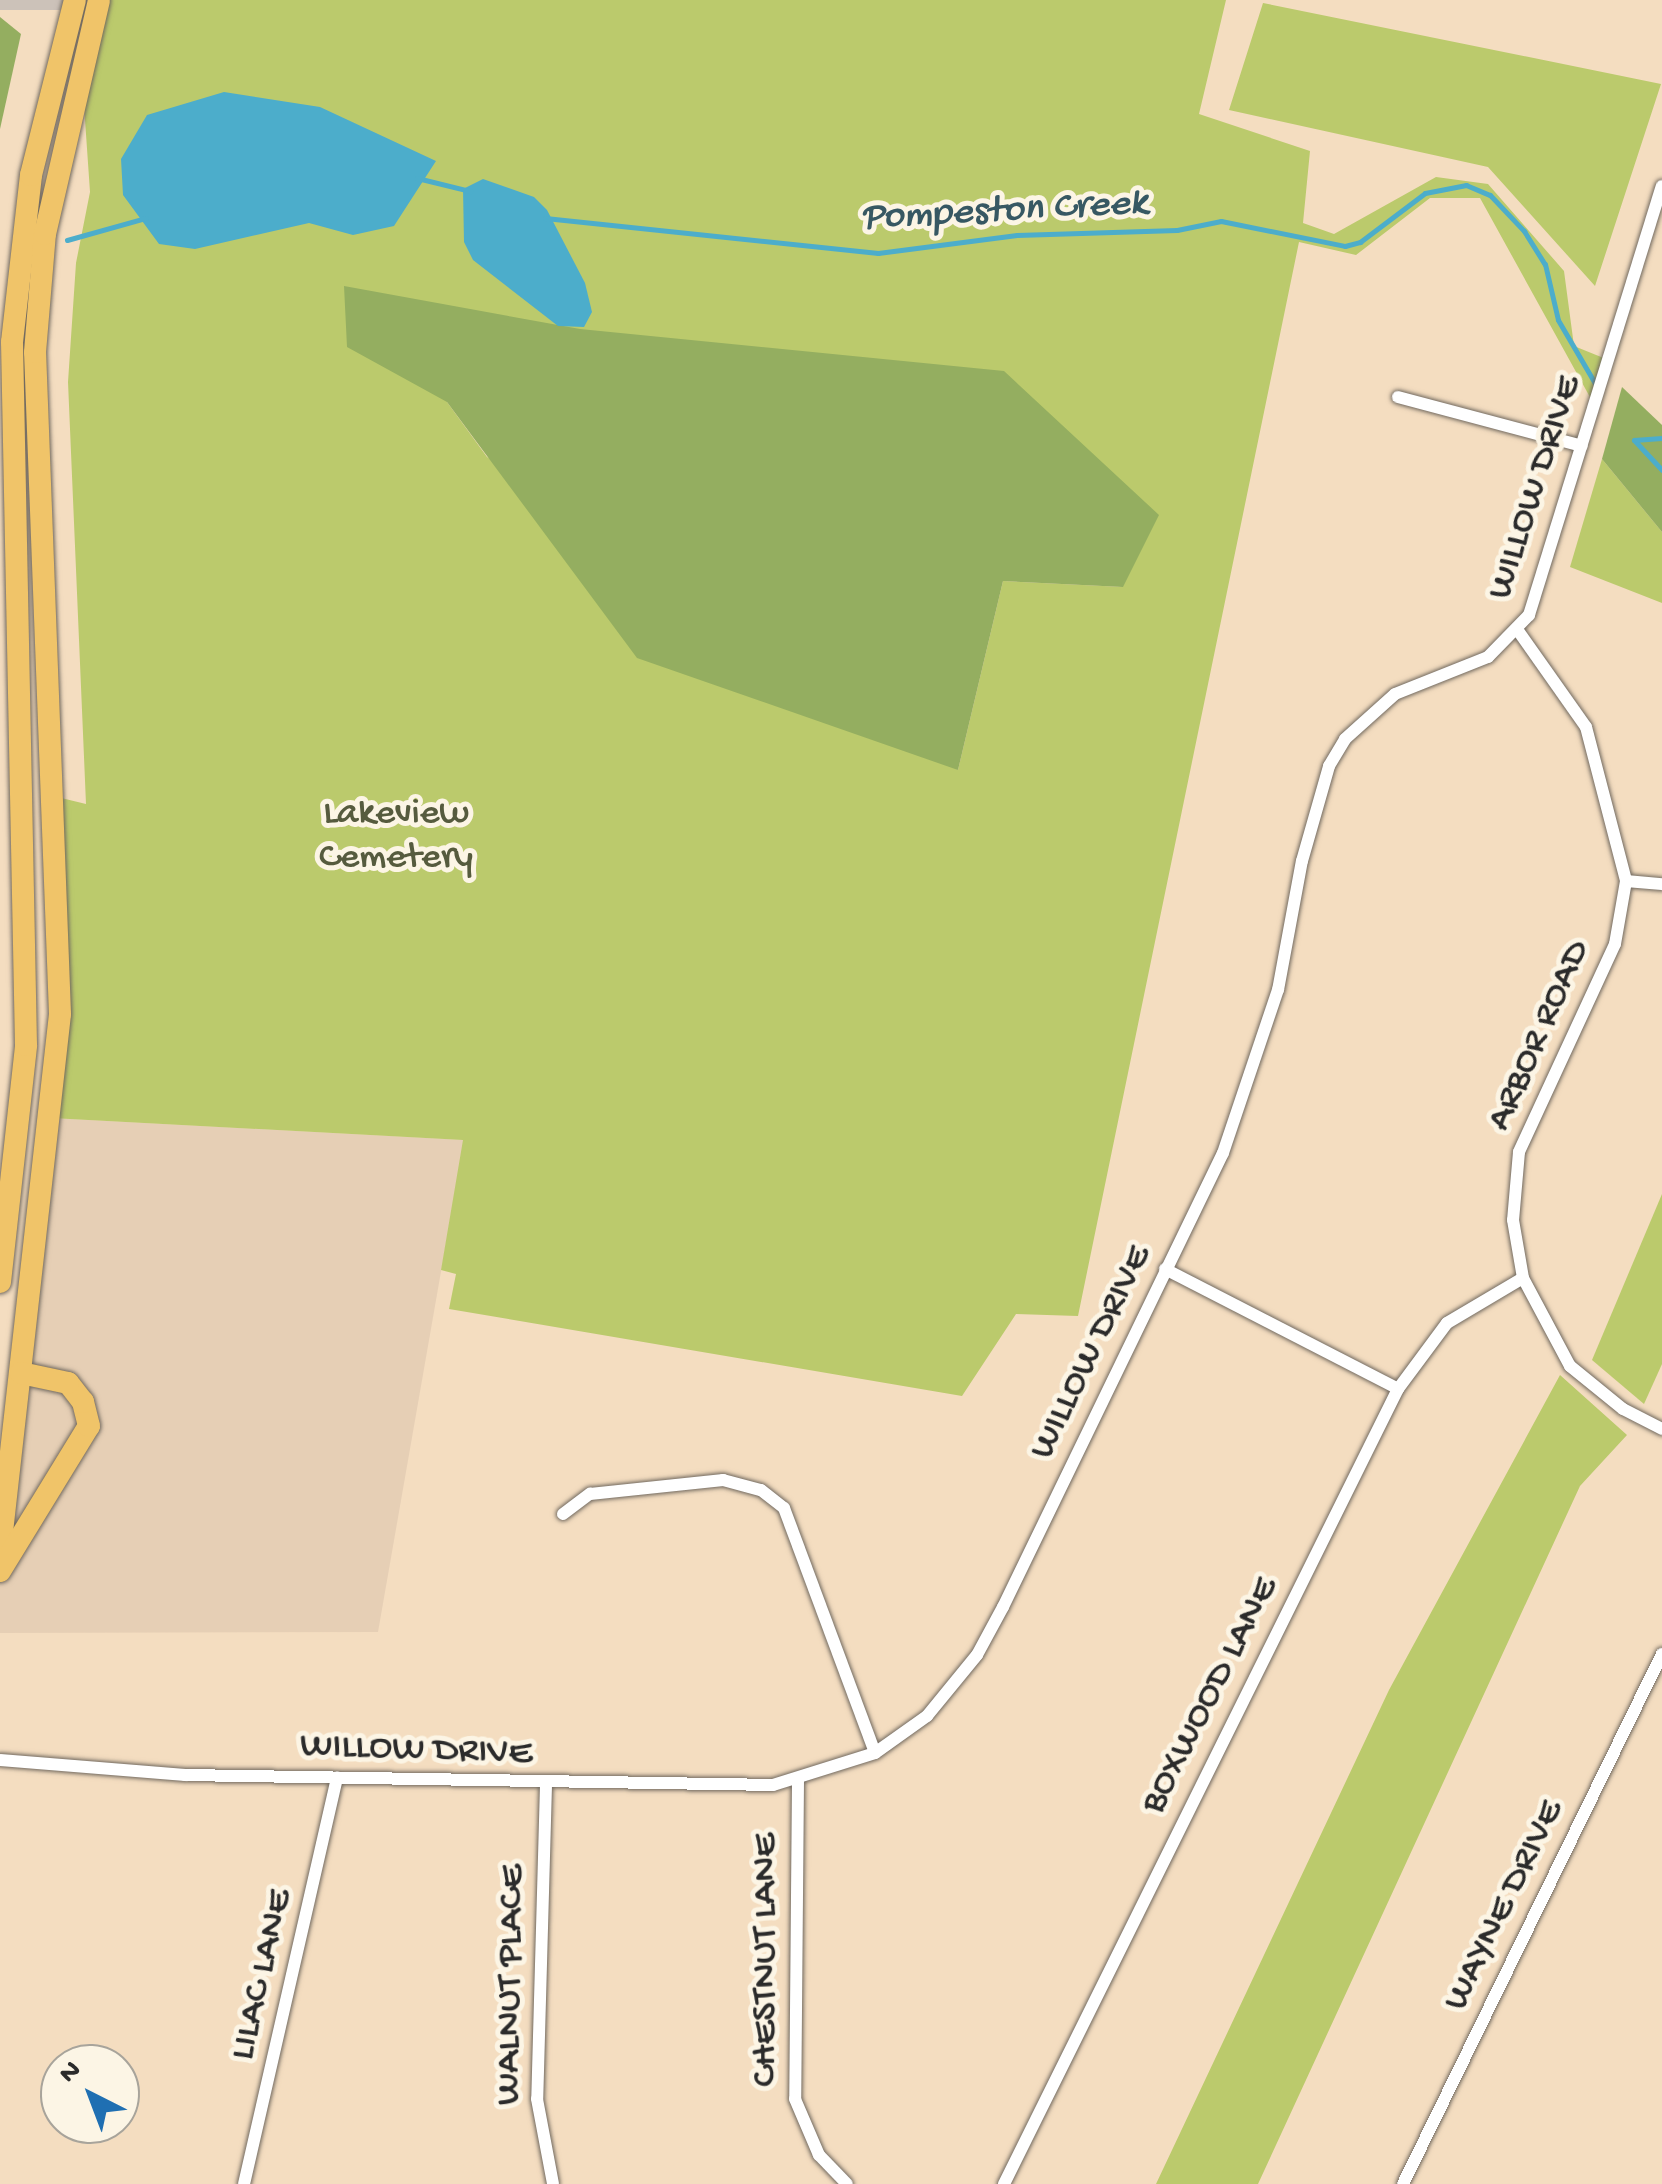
<!DOCTYPE html>
<html>
<head>
<meta charset="utf-8">
<style>
	body { margin:0 }
	#map { position:relative; width:1662px; height:2184px; overflow:hidden; background:#f4ddc0; font-family:"Gochi Hand",sans-serif }
	div>[style] { position:absolute }
	[style*='--x'] { left:calc(var(--x)*1px); top:calc(var(--y)*1px); width:calc(var(--w)*1px); rotate:calc(var(--a)*1deg) }
	.built>* { inset:0; background:#e6cfb5 }
	.industrial>* { inset:0; background:#ccc2b9 }
	.green>* { inset:0; background:#bbca6c }
	.forest>* { inset:0; background:#94ae60 }
	.water>* { inset:0; background:#4cadcb }
	.stream>* { height:5px; margin:-2.5px; padding:0 2.5px; transform-origin:2.5px; border-radius:2.5px; background:#4cadcb }
	.roads { filter:drop-shadow(0 0 2px #71695f) drop-shadow(0 0 2px #71695f) }
	.street>* { height:12px; margin:-6px; padding:0 6px; transform-origin:6px; border-radius:6px; background:#fff }
	.highway>* { height:22px; margin:-11px; padding:0 11px; transform-origin:11px; border-radius:11px; background:#f0c469 }
	span { translate:-50% -50%; white-space:nowrap; text-align:center; line-height:1.15; -webkit-text-stroke:10px #fcf5e5; paint-order:stroke }
	.street-label { font-size:38px; color:#2b2b2b }
	.park-label { font-size:38px; color:#565b3e }
	.water-label { font-size:40px; color:#375863; font-style:italic }
	.north { position:absolute; left:40px; top:2044px; width:100px; height:100px; box-sizing:border-box; background:#fcf5e5; border:2px solid #a8a49b; border-radius:50%; rotate:318deg; font-size:28px; font-weight:700; line-height:40px; text-align:center; color:#2b2b2b }
	.north::after { content:''; display:block; margin:auto; width:35px; height:45px; background:#1f6fb2; clip-path:polygon(50% 0,100% 100%,50% 72%,0 100%) }
</style>
</head>
<body>
<div id="map">
	<div class="built">
		<div style="clip-path:polygon(51px 1118px,464px 1140px,378px 1632px,0 1633px,0 1550px)"></div>
	</div>
	<div class="industrial">
		<div style="clip-path:polygon(0 0,75px 0,72px 10px,0 10px)"></div>
	</div>
	<div class="green">
		<div style="clip-path:polygon(evenodd,99px 0,1226px 0,1199px 114px,1310px 151px,1303px 223px,1334px 234px,1436px 177px,1488px 184px,1564px 271px,1574px 346px,1606px 359px,1591px 399px,1480px 198px,1430px 198px,1356px 255px,1299px 242px,1078px 1316px,1016px 1314px,962px 1396px,449px 1309px,456px 1274px,441px 1270px,463px 1140px,51px 1118px,53px 796px,86px 804px,68px 382px,76px 263px,90px 192px,81px 62px,99px 0,447px 402px,1123px 587px,1003px 581px,958px 770px,487px 457px,447px 402px)"></div>
		<div style="clip-path:polygon(1263px 3px,1661px 84px,1595px 286px,1488px 167px,1229px 110px)"></div>
		<div style="clip-path:polygon(1602px 459px,1662px 532px,1662px 603px,1570px 567px)"></div>
		<div style="clip-path:polygon(1662px 1194px,1662px 1364px,1644px 1404px,1592px 1360px)"></div>
		<div style="clip-path:polygon(1560px 1375px,1627px 1435px,1580px 1486px,1258px 2184px,1156px 2184px,1389px 1690px)"></div>
	</div>
	<div class="forest">
		<div style="clip-path:polygon(0 17px,21px 34px,0 129px)"></div>
		<div style="clip-path:polygon(344px 286px,580px 329px,1004px 371px,1159px 515px,1123px 587px,1003px 581px,958px 770px,637px 658px,447px 402px,347px 347px)"></div>
		<div style="clip-path:polygon(1622px 387px,1662px 425px,1662px 532px,1602px 459px)"></div>
	</div>
	<div class="water">
		<div style="clip-path:polygon(224px 92px,320px 107px,436px 161px,394px 226px,353px 235px,309px 223px,195px 249px,159px 244px,123px 195px,121px 159px,147px 115px)"></div>
		<div style="clip-path:polygon(483px 179px,534px 197px,547px 210px,585px 283px,592px 312px,584px 327px,558px 326px,473px 260px,464px 242px,463px 189px)"></div>
	</div>
	<div class="stream">
		<div style="--x:417;--y:178;--w:55;--a:13.8"></div>
		<div style="--x:545;--y:218;--w:335;--a:6"></div>
		<div style="--x:878;--y:253;--w:140;--a:-7.4"></div>
		<div style="--x:1017;--y:235;--w:160;--a:-1.8"></div>
		<div style="--x:1177;--y:230;--w:45;--a:-11.6"></div>
		<div style="--x:1221;--y:221;--w:126;--a:11.4"></div>
		<div style="--x:1345;--y:246;--w:16;--a:-15"></div>
		<div style="--x:1360;--y:242;--w:81;--a:-37"></div>
		<div style="--x:1425;--y:193;--w:42;--a:-11"></div>
		<div style="--x:1466;--y:185;--w:26;--a:23"></div>
		<div style="--x:1490;--y:195;--w:50;--a:46.6"></div>
		<div style="--x:1524;--y:231;--w:39;--a:58"></div>
		<div style="--x:1545;--y:264;--w:57;--a:76.9"></div>
		<div style="--x:1558;--y:320;--w:75;--a:59.7"></div>
		<div style="--x:67;--y:240;--w:82;--a:-15.6"></div>
		<div style="--x:1634;--y:440;--w:41;--a:47"></div>
		<div style="--x:1634;--y:440;--w:28;--a:-4"></div>
	</div>
	<div class="roads">
		<div class="street">
			<div style="--x:1398;--y:397;--w:190;--a:14.9"></div>
			<div style="--x:1519;--y:632;--w:116;--a:54.8"></div>
			<div style="--x:1586;--y:727;--w:159;--a:75.4"></div>
			<div style="--x:1626;--y:881;--w:64;--a:99.9"></div>
			<div style="--x:1615;--y:944;--w:229;--a:114.8"></div>
			<div style="--x:1519;--y:1152;--w:68;--a:95"></div>
			<div style="--x:1513;--y:1220;--w:59;--a:80.2"></div>
			<div style="--x:1523;--y:1278;--w:100;--a:61.9"></div>
			<div style="--x:1570;--y:1366;--w:68;--a:39.1"></div>
			<div style="--x:1623;--y:1409;--w:44;--a:27.1"></div>
			<div style="--x:1626;--y:881;--w:36;--a:5"></div>
			<div style="--x:1165;--y:1269;--w:262;--a:27.2"></div>
			<div style="--x:563;--y:1514;--w:34;--a:-37"></div>
			<div style="--x:590;--y:1494;--w:134;--a:-6"></div>
			<div style="--x:723;--y:1480;--w:39;--a:15"></div>
			<div style="--x:761;--y:1490;--w:29;--a:38"></div>
			<div style="--x:784;--y:1508;--w:261;--a:69.6"></div>
			<div style="--x:0;--y:1760;--w:186;--a:4.6"></div>
			<div style="--x:185;--y:1775;--w:588;--a:0.97"></div>
			<div style="--x:773;--y:1785;--w:107;--a:-17.4"></div>
			<div style="--x:875;--y:1753;--w:64;--a:-35.4"></div>
			<div style="--x:927;--y:1716;--w:79;--a:-50.7"></div>
			<div style="--x:977;--y:1655;--w:55;--a:-61.6"></div>
			<div style="--x:1003;--y:1607;--w:504;--a:-64.15"></div>
			<div style="--x:1223;--y:1153;--w:172;--a:-71.4"></div>
			<div style="--x:1278;--y:990;--w:131;--a:-79.5"></div>
			<div style="--x:1302;--y:861;--w:99;--a:-74.1"></div>
			<div style="--x:1329;--y:766;--w:31;--a:-59"></div>
			<div style="--x:1345;--y:739;--w:67;--a:-42"></div>
			<div style="--x:1395;--y:694;--w:100;--a:-21.7"></div>
			<div style="--x:1488;--y:657;--w:59;--a:-45.7"></div>
			<div style="--x:1529;--y:615;--w:449;--a:-72.8"></div>
			<div style="--x:798;--y:1781;--w:318;--a:90.5"></div>
			<div style="--x:795;--y:2099;--w:61;--a:66.8"></div>
			<div style="--x:819;--y:2155;--w:40;--a:46"></div>
			<div style="--x:546;--y:1785;--w:314;--a:91.6"></div>
			<div style="--x:537;--y:2099;--w:86;--a:79.3"></div>
			<div style="--x:244;--y:2184;--w:417;--a:-77.1"></div>
			<div style="--x:1004;--y:2184;--w:887;--a:-63.64"></div>
			<div style="--x:1398;--y:1389;--w:82;--a:-53.4"></div>
			<div style="--x:1447;--y:1323;--w:88;--a:-30.6"></div>
			<div style="--x:1403;--y:2184;--w:590;--a:-63.96"></div>
		</div>
		<div class="highway">
			<div style="--x:0;--y:1282;--w:238;--a:-83.7"></div>
			<div style="--x:26;--y:1045;--w:703;--a:-91.14"></div>
			<div style="--x:12;--y:342;--w:168;--a:-83.5"></div>
			<div style="--x:31;--y:175;--w:180;--a:-75.9"></div>
			<div style="--x:0;--y:1550;--w:539;--a:-83.61"></div>
			<div style="--x:60;--y:1014;--w:662;--a:-92.16"></div>
			<div style="--x:35;--y:352;--w:118;--a:-85.2"></div>
			<div style="--x:45;--y:234;--w:240;--a:-77"></div>
			<div style="--x:0;--y:1571;--w:170;--a:-58.5"></div>
			<div style="--x:89;--y:1426;--w:25;--a:-104"></div>
			<div style="--x:83;--y:1402;--w:24;--a:-128"></div>
			<div style="--x:68;--y:1383;--w:48;--a:-168"></div>
		</div>
	</div>
	<div class="street-label">
		<span style="left:1536px;top:488px;rotate:-72deg">WILLOW DRIVE</span>
		<span style="left:1540px;top:1036px;rotate:-66deg">ARBOR ROAD</span>
		<span style="left:1092px;top:1353px;rotate:-64deg">WILLOW DRIVE</span>
		<span style="left:1211px;top:1696px;rotate:-63deg">BOXWOOD LANE</span>
		<span style="left:416px;top:1751px;rotate:2deg">WILLOW DRIVE</span>
		<span style="left:1505px;top:1906px;rotate:-64deg">WAYNE DRIVE</span>
		<span style="left:767px;top:1960px;rotate:-90deg">CHESTNUT LANE</span>
		<span style="left:263px;top:1975px;rotate:-77deg">LILAC LANE</span>
		<span style="left:512px;top:1985px;rotate:-89deg">WALNUT PLACE</span>
	</div>
	<div class="park-label">
		<span style="left:396px;top:837px">Lakeview<br>Cemetery</span>
	</div>
	<div class="water-label">
		<span style="left:1004px;top:212px;rotate:-3deg">Pompeston Creek</span>
	</div>
	<div class="north">N</div>
</div>
</body>
</html>
